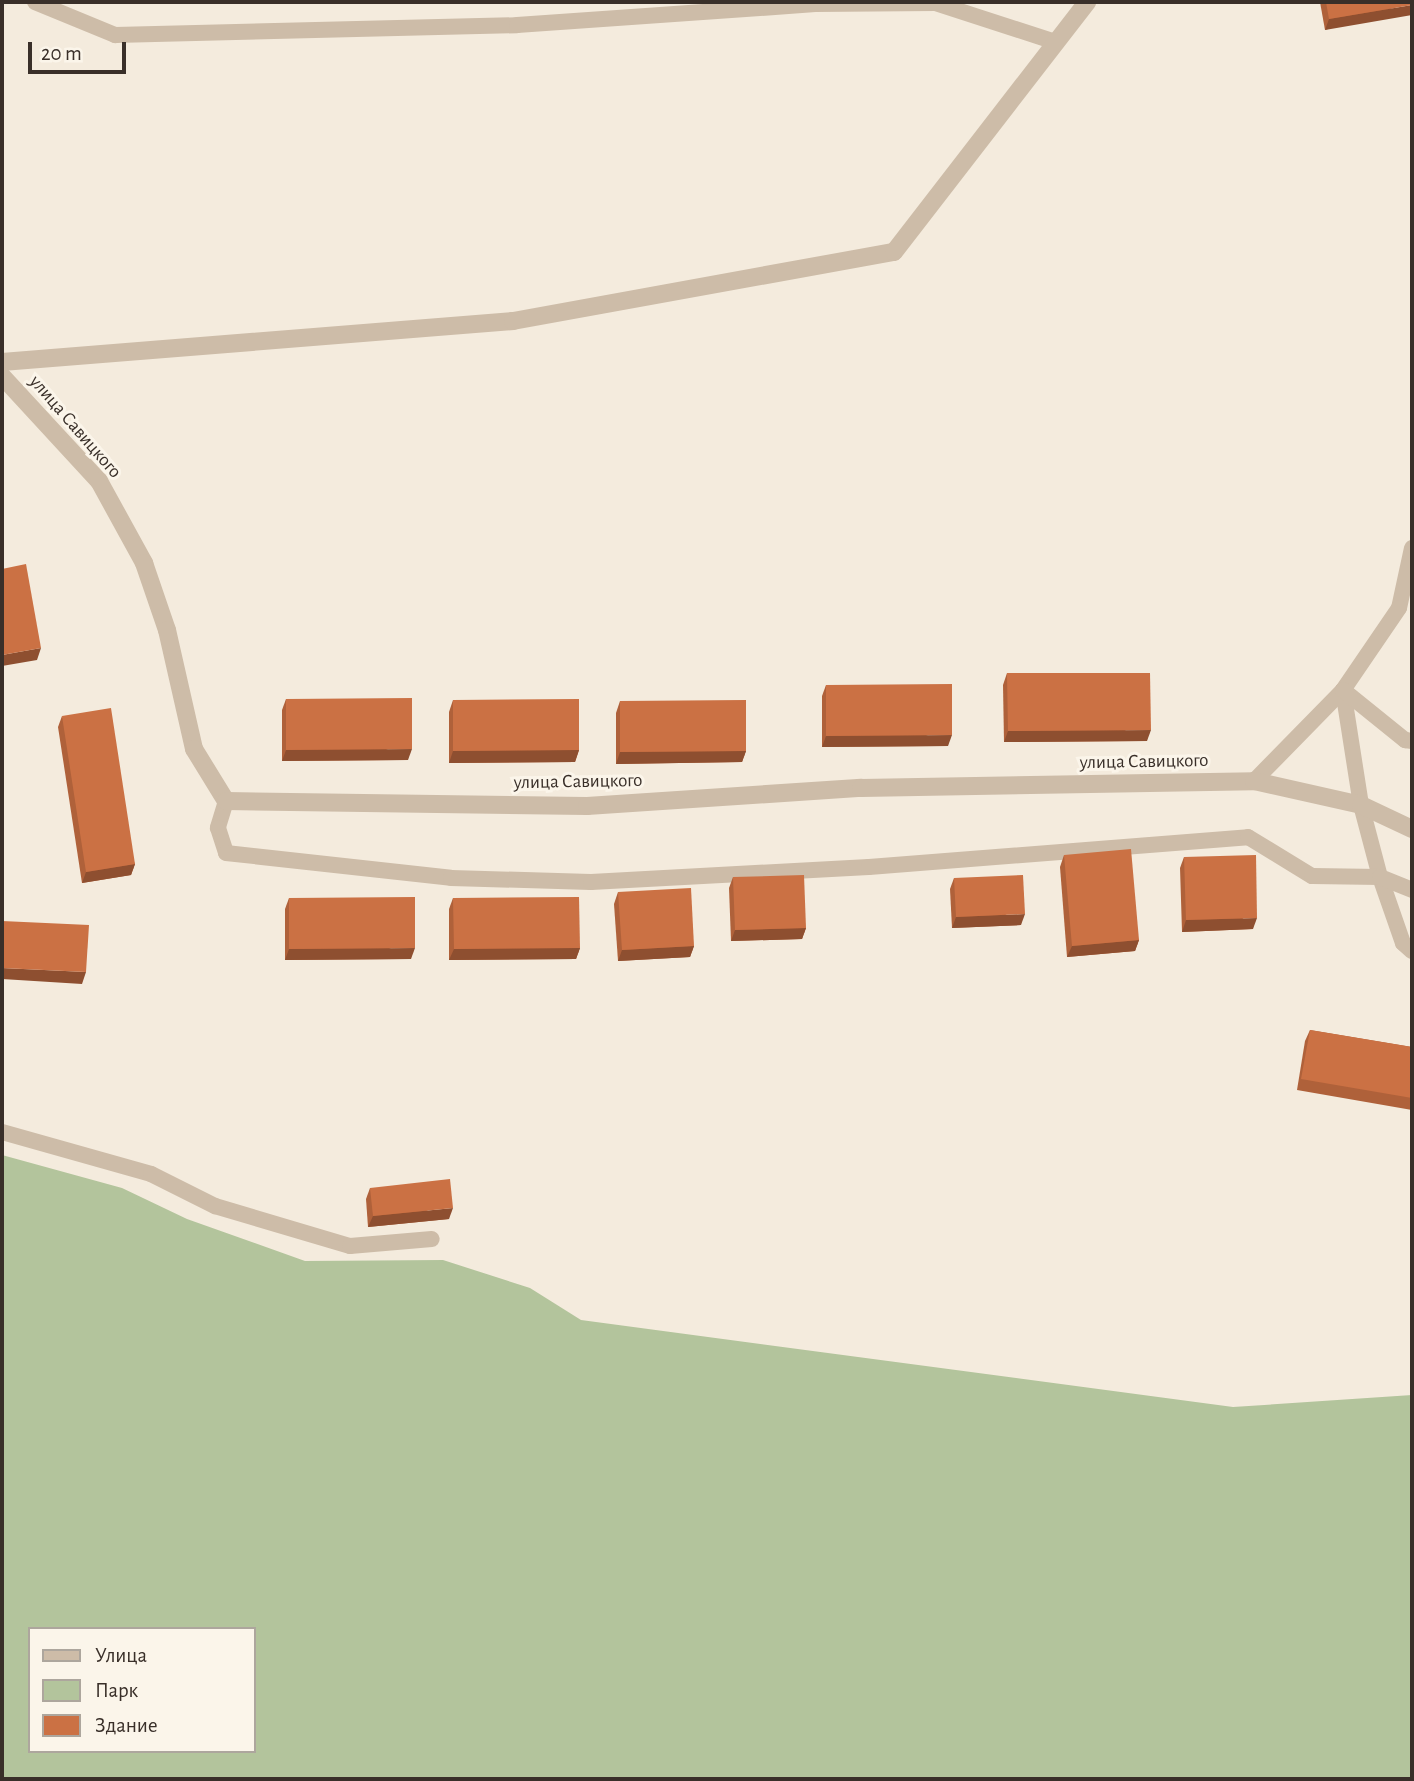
<!DOCTYPE html>
<html>
<head>
<meta charset="utf-8">
<style>
	body { margin:0 }
	#map { position:relative; width:1414px; height:1781px; overflow:hidden; background:#f4ebdd; font-family:"Alegreya Sans",sans-serif }
	div>[style] { position:absolute }
	[style*='--x'] { left:calc(var(--x)*1px); top:calc(var(--y)*1px); width:calc(var(--w)*1px); rotate:calc(var(--a)*1deg) }
	.green>* { inset:0; background:#b3c49c }
	.service>* { height:16px; margin:-8px; padding:0 8px; transform-origin:8px; border-radius:8px; background:#cdbca8 }
	.minor>* { height:18px; margin:-9px; padding:0 9px; transform-origin:9px; border-radius:9px; background:#cdbca8 }
	.wall>* { inset:0; background:#af613a }
	.shaded-wall>* { inset:0; background:#8e4f30 }
	.building>* { inset:0; background:#cb7144 }
	span { translate:-50% -50%; white-space:nowrap; text-align:center; line-height:1.15; -webkit-text-stroke:6px #fbf5ea; paint-order:stroke }
	.street-label { font-size:19px; color:#392f29 }
	.frame { position:absolute; inset:0; border:4px solid #392f29; pointer-events:none }
	.legend { position:absolute; left:28px; top:1627px; width:228px; height:126px; box-sizing:border-box; background:#fbf5ea; border:2px solid #ada69d; margin:0; padding:9px 12px; list-style:none; font-size:21px; color:#392f29 }
	.legend li { display:flex; align-items:center; gap:14px; height:35px }
	.legend b { width:35px; border:2px solid #ada69d }
	.scale { position:absolute; left:28px; top:42px; width:98px; height:32px; box-sizing:border-box; border:4px solid #392f29; border-top:0; padding-left:9px; font-size:21px; line-height:24px; white-space:nowrap; color:#392f29; -webkit-text-stroke:5px #fbf5ea; paint-order:stroke }
</style>
</head>
<body>
<div id="map">
	<div class="green">
		<div style="clip-path:polygon(evenodd,2px 1155px,122px 1188px,187px 1219px,305px 1261px,443px 1260px,530px 1288px,581px 1320px,1233px 1407px,1412px 1395px,1412px 1779px,2px 1779px,2px 1155px,30px 1629px,254px 1629px,254px 1751px,30px 1751px,30px 1629px)"></div>
	</div>
	<div class="service">
		<div style="--x:35;--y:2;--w:87;--a:22.4"></div>
		<div style="--x:115;--y:35;--w:402;--a:-1.4"></div>
		<div style="--x:517;--y:25;--w:299;--a:-4"></div>
		<div style="--x:815;--y:4;--w:120;--a:-0.5"></div>
		<div style="--x:935;--y:3;--w:127;--a:17.9"></div>
		<div style="--x:1412;--y:548;--w:61;--a:102.2"></div>
		<div style="--x:1399;--y:608;--w:99;--a:124.3"></div>
		<div style="--x:1343;--y:690;--w:116;--a:81.1"></div>
		<div style="--x:1361;--y:805;--w:74;--a:75.2"></div>
		<div style="--x:1380;--y:877;--w:70;--a:70.8"></div>
		<div style="--x:1403;--y:943;--w:12;--a:42"></div>
		<div style="--x:1254;--y:781;--w:127;--a:-45.6"></div>
		<div style="--x:1343;--y:690;--w:80;--a:38.9"></div>
		<div style="--x:1405;--y:740;--w:7;--a:8"></div>
		<div style="--x:226;--y:801;--w:28;--a:107"></div>
		<div style="--x:218;--y:828;--w:26;--a:72"></div>
		<div style="--x:226;--y:853;--w:226;--a:6.3"></div>
		<div style="--x:451;--y:878;--w:140;--a:1.6"></div>
		<div style="--x:591;--y:882;--w:278;--a:-3.1"></div>
		<div style="--x:869;--y:867;--w:380;--a:-4.5"></div>
		<div style="--x:1248;--y:837;--w:75;--a:31.4"></div>
		<div style="--x:1312;--y:876;--w:68;--a:0.8"></div>
		<div style="--x:1380;--y:877;--w:35;--a:22"></div>
		<div style="--x:2;--y:1132;--w:155;--a:15.7"></div>
		<div style="--x:151;--y:1174;--w:72;--a:26.6"></div>
		<div style="--x:215;--y:1206;--w:141;--a:16.5"></div>
		<div style="--x:350;--y:1246;--w:82;--a:-4.9"></div>
	</div>
	<div class="minor">
		<div style="--x:2;--y:362;--w:513;--a:-4.59"></div>
		<div style="--x:513;--y:321;--w:387;--a:-10.3"></div>
		<div style="--x:894;--y:252;--w:316;--a:-52.3"></div>
		<div style="--x:2;--y:376;--w:143;--a:47.3"></div>
		<div style="--x:99;--y:481;--w:94;--a:61.2"></div>
		<div style="--x:144;--y:563;--w:71;--a:71.1"></div>
		<div style="--x:167;--y:630;--w:122;--a:77.2"></div>
		<div style="--x:194;--y:749;--w:61;--a:58.4"></div>
		<div style="--x:226;--y:801;--w:361;--a:0.8"></div>
		<div style="--x:587;--y:806;--w:275;--a:-3.8"></div>
		<div style="--x:861;--y:788;--w:393;--a:-1"></div>
		<div style="--x:1254;--y:781;--w:110;--a:12.6"></div>
		<div style="--x:1361;--y:805;--w:56;--a:25.2"></div>
	</div>
	<div class="wall">
		<div style="clip-path:polygon(1320px 2px,1412px 2px,1325px 30px)"></div>
		<div style="clip-path:polygon(1007px 673px,1147px 741px,1004px 742px,1003px 685px)"></div>
		<div style="clip-path:polygon(826px 685px,948px 746px,822px 747px,822px 696px)"></div>
		<div style="clip-path:polygon(286px 699px,408px 760px,282px 761px,282px 710px)"></div>
		<div style="clip-path:polygon(453px 700px,579px 750px,575px 762px,449px 763px,449px 712px)"></div>
		<div style="clip-path:polygon(620px 701px,746px 751px,742px 762px,616px 764px,616px 713px)"></div>
		<div style="clip-path:polygon(62px 716px,135px 864px,131px 875px,82px 883px,58px 727px)"></div>
		<div style="clip-path:polygon(1064px 855px,1139px 940px,1135px 951px,1067px 957px,1060px 867px)"></div>
		<div style="clip-path:polygon(1184px 857px,1253px 929px,1182px 932px,1180px 868px)"></div>
		<div style="clip-path:polygon(733px 877px,806px 928px,802px 939px,731px 941px,729px 888px)"></div>
		<div style="clip-path:polygon(954px 878px,1021px 925px,952px 928px,950px 889px)"></div>
		<div style="clip-path:polygon(618px 892px,694px 946px,690px 957px,618px 961px,614px 904px)"></div>
		<div style="clip-path:polygon(289px 898px,411px 959px,285px 960px,285px 909px)"></div>
		<div style="clip-path:polygon(453px 898px,580px 948px,576px 959px,449px 960px,449px 909px)"></div>
		<div style="clip-path:polygon(1310px 1030px,1412px 1047px,1412px 1110px,1297px 1090px,1305px 1041px)"></div>
		<div style="clip-path:polygon(370px 1188px,449px 1219px,368px 1227px,366px 1199px)"></div>
	</div>
	<div class="shaded-wall">
		<div style="clip-path:polygon(1412px 5px,1412px 15px,1325px 30px,1329px 19px)"></div>
		<div style="clip-path:polygon(41px 648px,37px 660px,2px 666px,2px 655px)"></div>
		<div style="clip-path:polygon(1151px 730px,1147px 741px,1004px 742px,1008px 731px)"></div>
		<div style="clip-path:polygon(952px 735px,948px 746px,822px 747px,826px 736px)"></div>
		<div style="clip-path:polygon(412px 749px,408px 760px,282px 761px,286px 750px)"></div>
		<div style="clip-path:polygon(579px 750px,575px 762px,449px 763px,453px 751px)"></div>
		<div style="clip-path:polygon(746px 751px,742px 762px,616px 764px,620px 752px)"></div>
		<div style="clip-path:polygon(135px 864px,131px 875px,82px 883px,86px 872px)"></div>
		<div style="clip-path:polygon(1025px 914px,1021px 925px,952px 928px,956px 917px)"></div>
		<div style="clip-path:polygon(1257px 918px,1253px 929px,1182px 932px,1186px 920px)"></div>
		<div style="clip-path:polygon(806px 928px,802px 939px,731px 941px,735px 930px)"></div>
		<div style="clip-path:polygon(1139px 940px,1135px 951px,1067px 957px,1072px 946px)"></div>
		<div style="clip-path:polygon(694px 946px,690px 957px,618px 961px,622px 950px)"></div>
		<div style="clip-path:polygon(415px 948px,411px 959px,285px 960px,289px 949px)"></div>
		<div style="clip-path:polygon(580px 948px,576px 959px,449px 960px,454px 949px)"></div>
		<div style="clip-path:polygon(2px 968px,86px 972px,82px 984px,2px 979px)"></div>
		<div style="clip-path:polygon(453px 1208px,449px 1219px,368px 1227px,373px 1216px)"></div>
	</div>
	<div class="building">
		<div style="clip-path:polygon(1326px 2px,1412px 2px,1412px 5px,1329px 19px)"></div>
		<div style="clip-path:polygon(26px 564px,41px 648px,2px 655px,2px 569px)"></div>
		<div style="clip-path:polygon(1007px 673px,1150px 673px,1151px 730px,1008px 731px)"></div>
		<div style="clip-path:polygon(952px 684px,952px 735px,826px 736px,826px 685px)"></div>
		<div style="clip-path:polygon(412px 698px,412px 749px,286px 750px,286px 699px)"></div>
		<div style="clip-path:polygon(579px 699px,579px 750px,453px 751px,453px 700px)"></div>
		<div style="clip-path:polygon(746px 700px,746px 751px,620px 752px,620px 701px)"></div>
		<div style="clip-path:polygon(111px 708px,135px 864px,86px 872px,62px 716px)"></div>
		<div style="clip-path:polygon(1131px 849px,1139px 940px,1072px 946px,1064px 855px)"></div>
		<div style="clip-path:polygon(1256px 855px,1257px 918px,1186px 920px,1184px 857px)"></div>
		<div style="clip-path:polygon(804px 875px,806px 928px,735px 930px,733px 877px)"></div>
		<div style="clip-path:polygon(1023px 875px,1025px 914px,956px 917px,954px 878px)"></div>
		<div style="clip-path:polygon(691px 888px,694px 946px,622px 950px,618px 892px)"></div>
		<div style="clip-path:polygon(415px 897px,415px 948px,289px 949px,289px 898px)"></div>
		<div style="clip-path:polygon(579px 897px,580px 948px,454px 949px,453px 898px)"></div>
		<div style="clip-path:polygon(2px 921px,89px 925px,86px 972px,2px 968px)"></div>
		<div style="clip-path:polygon(1310px 1030px,1412px 1047px,1412px 1098px,1301px 1079px)"></div>
		<div style="clip-path:polygon(450px 1179px,453px 1208px,373px 1216px,370px 1188px)"></div>
	</div>
	<div class="street-label">
		<span style="left:75px;top:427px;rotate:49deg">улица Савицкого</span>
		<span style="left:1144px;top:762px;rotate:-1deg">улица Савицкого</span>
		<span style="left:578px;top:782px;rotate:-1deg">улица Савицкого</span>
	</div>
	<div class="frame"></div>
	<ul class="legend">
	<li><b style="height:9px;background:#cdbca8"></b>Улица</li>
	<li><b style="height:19px;background:#b3c49c"></b>Парк</li>
	<li><b style="height:19px;background:#cb7144"></b>Здание</li>
	</ul>
	<div class="scale">20 m</div>
</div>
</body>
</html>
